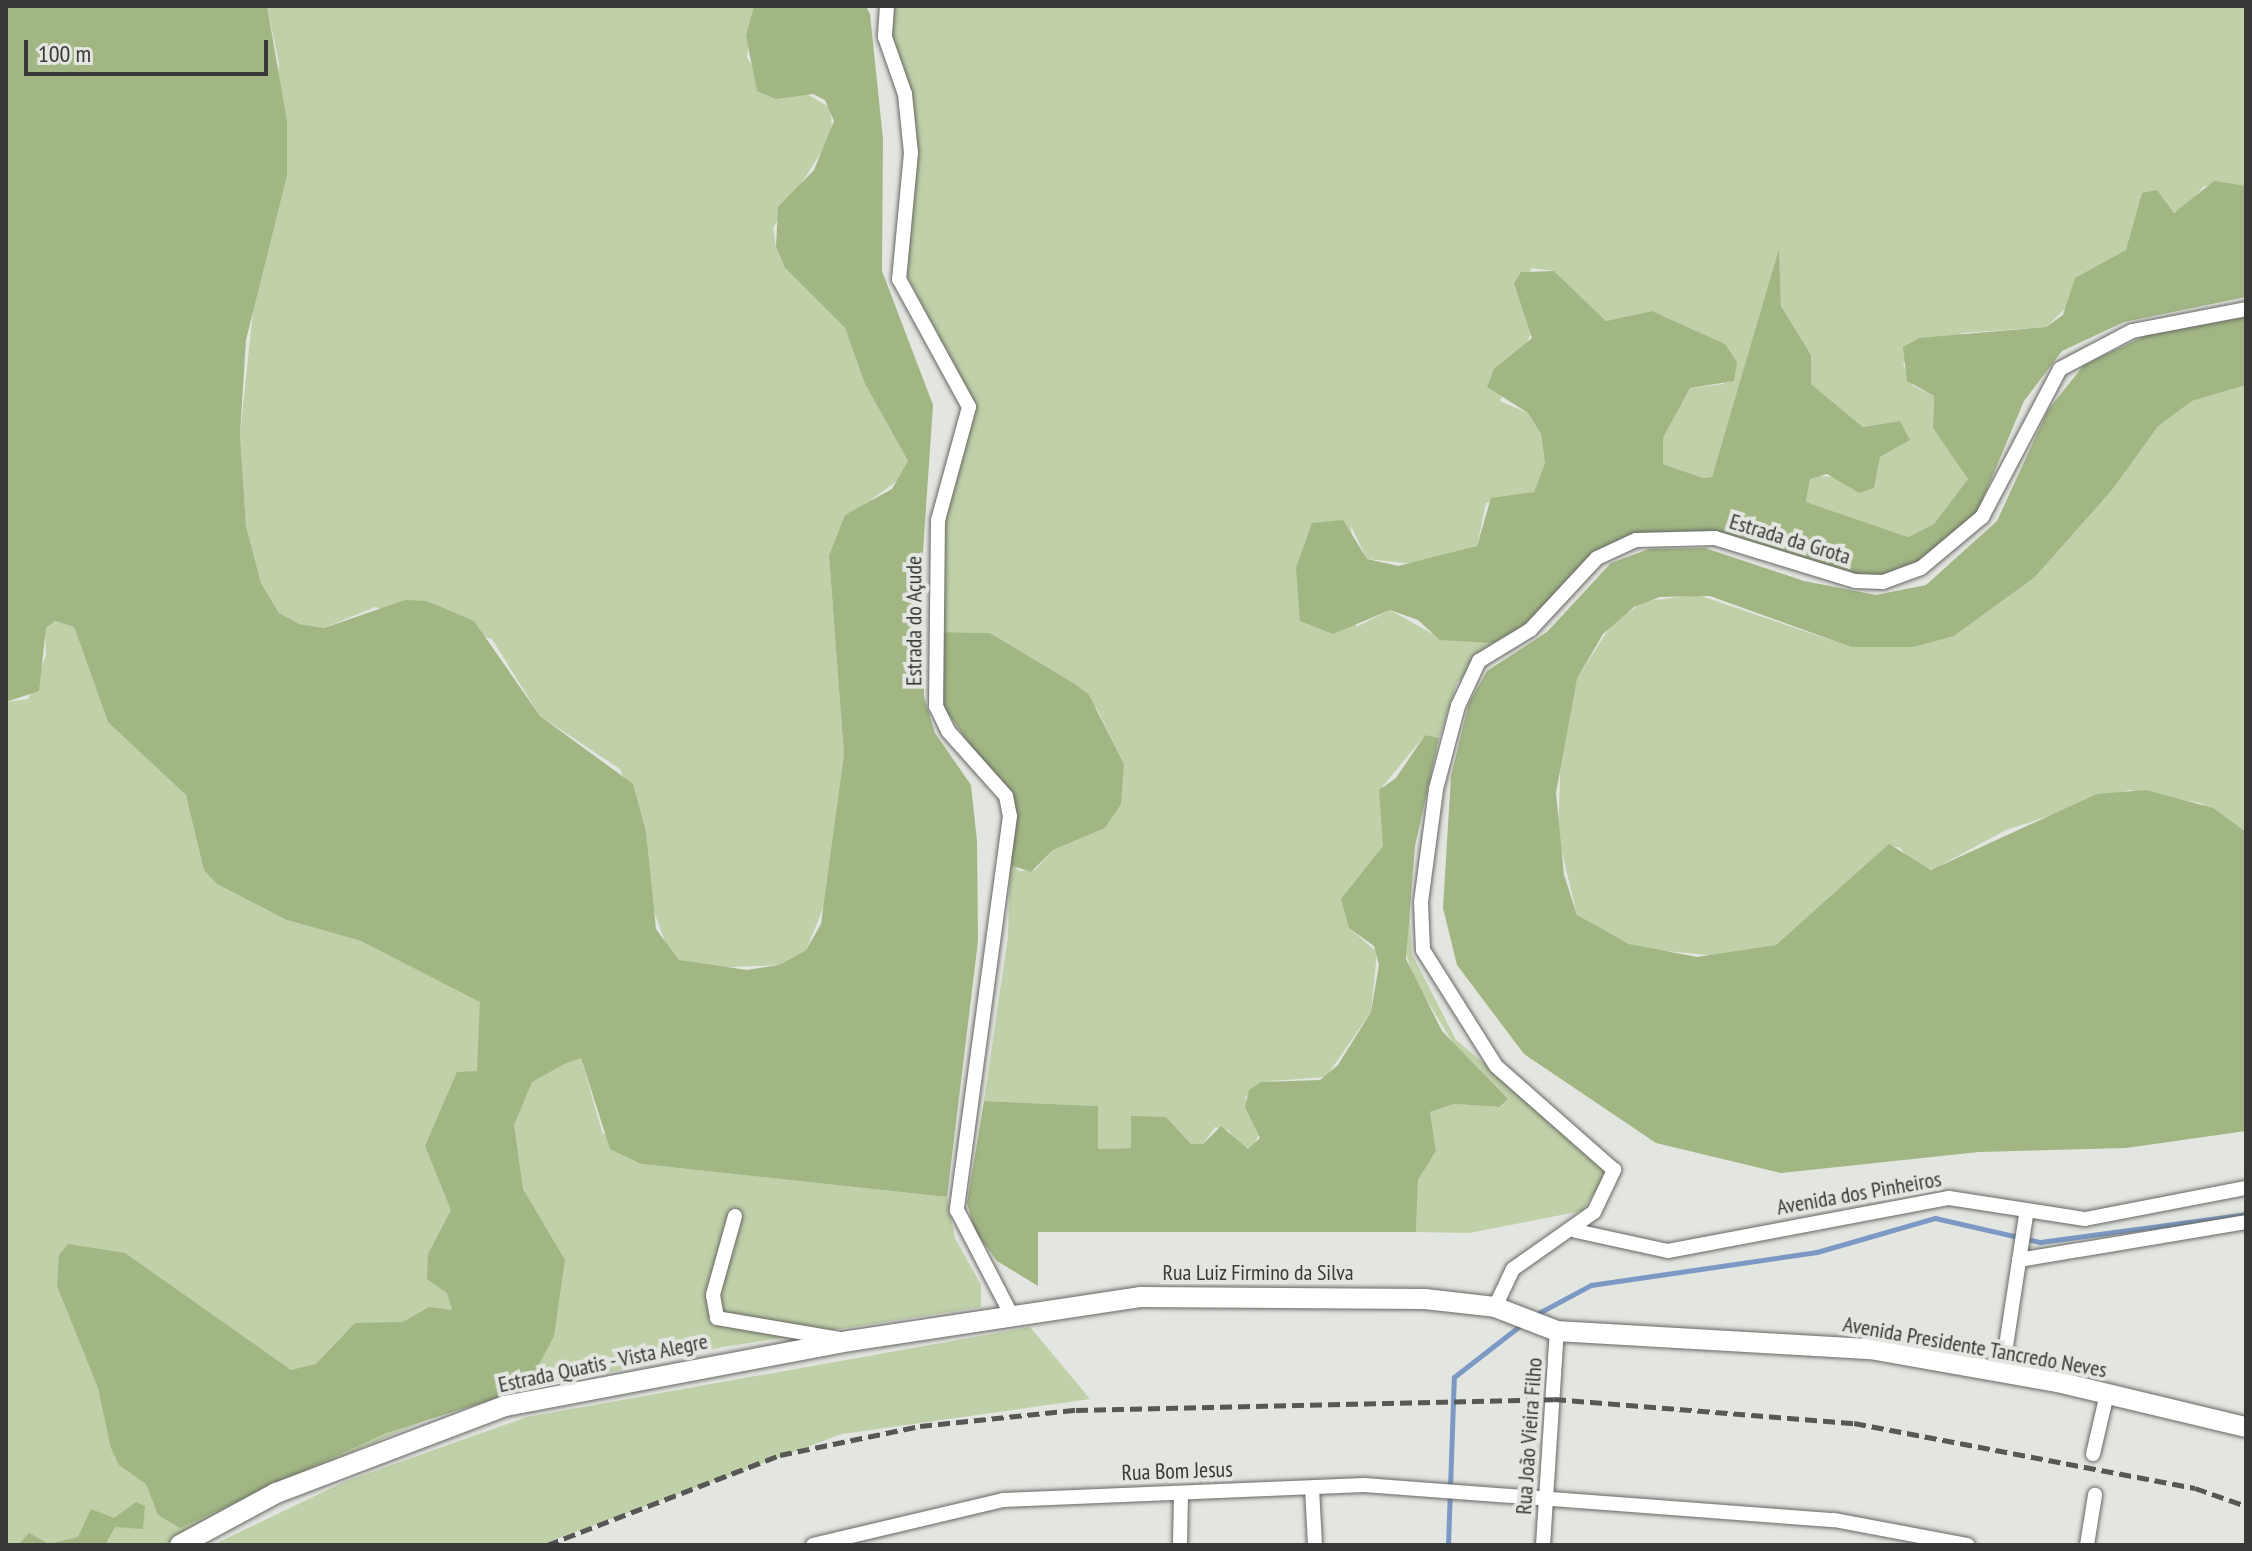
<!DOCTYPE html>
<html>
<head>
<meta charset="utf-8">
<style>
	body { margin:0 }
	#map { position:relative; width:2252px; height:1551px; overflow:hidden; background:#e3e5e0; font-family:"PT Sans Narrow",sans-serif }
	div>[style] { position:absolute }
	[style*='--x'] { left:calc(var(--x)*1px); top:calc(var(--y)*1px); width:calc(var(--w)*1px); rotate:calc(var(--a)*1deg) }
	.green>* { inset:0; background:#c0d0a8 }
	.forest>* { inset:0; background:#a2b684 }
	.stream>* { height:5px; margin:-2.5px; padding:0 2.5px; transform-origin:2.5px; border-radius:2.5px; background:#7b99c4 }
	.roads { filter:drop-shadow(0 0 2px #666863) drop-shadow(0 0 2px #666863) }
	.street>* { height:14px; margin:-7px; padding:0 7px; transform-origin:7px; border-radius:7px; background:#fff }
	.secondary>* { height:20px; margin:-10px; padding:0 10px; transform-origin:10px; border-radius:10px; background:#fff }
	.rail>* { height:5px; margin-top:-2.5px; transform-origin:0; background:repeating-linear-gradient(90deg,#575855 0 12px,transparent 0 18px) }
	span { translate:-50% -50%; white-space:nowrap; text-align:center; line-height:1.15; -webkit-text-stroke:8px #e3e5e0; paint-order:stroke }
	.street-label { font-size:22px; color:#383937 }
	.frame { position:absolute; inset:0; border:8px solid #383937; pointer-events:none }
	.scale { position:absolute; left:24px; top:40px; width:244px; height:36px; box-sizing:border-box; border:4px solid #383937; border-top:0; padding-left:10px; font-size:24px; line-height:28px; white-space:nowrap; color:#383937; -webkit-text-stroke:6px #e3e5e0; paint-order:stroke }
</style>
</head>
<body>
<div id="map">
	<div class="green">
		<div style="clip-path:polygon(267px 6px,754px 6px,747px 58px,776px 99px,805px 93px,831px 108px,832px 135px,773px 228px,776px 247px,785px 268px,845px 328px,865px 384px,908px 461px,904px 476px,872px 499px,829px 556px,844px 755px,831px 889px,806px 950px,779px 965px,707px 968px,679px 960px,667px 947px,649px 898px,646px 832px,620px 769px,540px 716px,492px 639px,375px 607px,324px 628px,299px 624px,279px 613px,261px 583px,246px 526px,240px 434px,279px 64px)"></div>
		<div style="clip-path:polygon(892px 6px,2246px 6px,2246px 186px,2204px 186px,2183px 211px,2140px 214px,2126px 250px,2046px 327px,1963px 333px,1903px 364px,1913px 386px,1934px 396px,1933px 420px,1968px 479px,1934px 524px,1908px 537px,1806px 502px,1810px 479px,1819px 476px,1837px 477px,1853px 490px,1875px 482px,1880px 457px,1910px 440px,1900px 421px,1863px 427px,1811px 384px,1811px 355px,1781px 306px,1779px 253px,1712px 477px,1703px 478px,1663px 464px,1663px 438px,1690px 388px,1724px 384px,1725px 344px,1652px 311px,1606px 321px,1554px 271px,1531px 268px,1522px 304px,1534px 327px,1500px 401px,1528px 413px,1541px 434px,1545px 463px,1534px 492px,1486px 503px,1477px 546px,1414px 564px,1367px 559px,1351px 526px,1356px 627px,1390px 610px,1431px 633px,1493px 643px,1457px 683px,1439px 738px,1425px 735px,1383px 786px,1385px 840px,1349px 928px,1377px 952px,1371px 1012px,1326px 1077px,1271px 1081px,1245px 1097px,1260px 1132px,1253px 1148px,1240px 1147px,1228px 1130px,1215px 1127px,1203px 1144px,1191px 1144px,1166px 1117px,1131px 1117px,1131px 1148px,1097px 1149px,1098px 1106px,984px 1101px,1008px 936px,1010px 861px,1019px 871px,1035px 870px,1053px 850px,1105px 828px,1124px 764px,1097px 709px,1075px 684px,990px 633px,940px 632px,944px 507px,975px 408px,905px 271px,918px 151px,892px 40px)"></div>
		<div style="clip-path:polygon(2246px 385px,2246px 832px,2200px 803px,2129px 790px,2006px 830px,1934px 869px,1917px 867px,1899px 847px,1885px 847px,1852px 884px,1776px 945px,1719px 956px,1644px 949px,1602px 934px,1577px 915px,1558px 835px,1561px 749px,1577px 679px,1613px 622px,1646px 601px,1698px 595px,1851px 647px,1913px 647px,1954px 636px,2035px 577px,2112px 490px,2156px 427px,2192px 401px)"></div>
		<div style="clip-path:polygon(55px 621px,74px 627px,108px 722px,172px 778px,186px 795px,195px 829px,287px 920px,361px 941px,509px 1009px,581px 1058px,602px 1132px,641px 1164px,947px 1197px,955px 1238px,981px 1285px,981px 1307px,723px 1347px,464px 1404px,267px 1488px,164px 1545px,6px 1545px,6px 702px,28px 699px,46px 656px,45px 628px)"></div>
		<div style="clip-path:polygon(1408px 891px,1412px 954px,1456px 1040px,1601px 1160px,1607px 1174px,1582px 1211px,1469px 1233px,1416px 1232px,1418px 1180px,1436px 1151px,1430px 1112px,1454px 1104px,1501px 1107px,1508px 1099px,1459px 1053px,1413px 977px,1404px 946px)"></div>
		<div style="clip-path:polygon(1030px 1327px,1090px 1399px,842px 1434px,540px 1545px,213px 1545px,344px 1482px,527px 1417px)"></div>
	</div>
	<div class="forest">
		<div style="clip-path:polygon(6px 6px,267px 6px,287px 121px,287px 175px,246px 340px,240px 434px,246px 526px,261px 583px,279px 613px,299px 624px,324px 628px,405px 600px,427px 601px,474px 621px,540px 716px,633px 784px,646px 832px,656px 929px,679px 960px,747px 970px,779px 965px,806px 950px,821px 924px,844px 755px,829px 556px,845px 515px,892px 489px,908px 461px,865px 384px,845px 328px,785px 268px,776px 247px,778px 207px,814px 170px,834px 121px,825px 100px,813px 94px,776px 99px,757px 91px,746px 36px,754px 6px,866px 6px,870px 14px,883px 139px,882px 271px,933px 405px,922px 566px,924px 697px,935px 733px,971px 785px,977px 841px,978px 941px,947px 1197px,641px 1164px,610px 1149px,581px 1058px,564px 1064px,532px 1082px,514px 1125px,523px 1189px,565px 1260px,554px 1336px,526px 1389px,386px 1433px,180px 1528px,158px 1515px,146px 1484px,119px 1465px,111px 1448px,98px 1388px,57px 1286px,59px 1255px,68px 1244px,125px 1253px,291px 1370px,316px 1364px,355px 1323px,403px 1322px,429px 1307px,452px 1310px,447px 1293px,427px 1279px,428px 1254px,451px 1210px,425px 1146px,457px 1072px,477px 1071px,480px 1002px,361px 941px,287px 920px,217px 884px,204px 870px,186px 795px,108px 722px,74px 627px,55px 621px,46px 628px,39px 691px,6px 702px)"></div>
		<div style="clip-path:polygon(2214px 181px,2246px 186px,2246px 297px,2124px 322px,2062px 351px,2024px 401px,1977px 513px,1924px 561px,1882px 576px,1852px 576px,1698px 532px,1638px 533px,1590px 555px,1531px 623px,1493px 643px,1440px 640px,1418px 620px,1390px 610px,1333px 634px,1300px 621px,1296px 568px,1312px 523px,1343px 520px,1367px 559px,1398px 566px,1477px 546px,1491px 498px,1534px 492px,1545px 463px,1541px 434px,1528px 413px,1487px 387px,1494px 369px,1532px 338px,1514px 283px,1521px 272px,1554px 271px,1606px 321px,1652px 311px,1725px 344px,1737px 362px,1734px 381px,1690px 388px,1663px 438px,1663px 464px,1703px 478px,1712px 477px,1779px 249px,1781px 306px,1811px 355px,1811px 384px,1863px 427px,1900px 421px,1910px 440px,1880px 457px,1874px 488px,1859px 493px,1827px 474px,1810px 479px,1806px 502px,1908px 537px,1934px 524px,1968px 479px,1933px 428px,1934px 396px,1907px 381px,1903px 347px,1919px 338px,2046px 327px,2063px 315px,2075px 278px,2126px 250px,2142px 193px,2157px 190px,2174px 213px)"></div>
		<div style="clip-path:polygon(2246px 317px,2246px 385px,2192px 401px,2158px 426px,2112px 490px,2035px 577px,1954px 636px,1914px 647px,1851px 647px,1710px 596px,1660px 597px,1634px 607px,1603px 634px,1577px 679px,1556px 793px,1564px 875px,1577px 915px,1629px 944px,1697px 957px,1776px 945px,1889px 844px,1931px 870px,2097px 794px,2146px 790px,2213px 808px,2246px 832px,2246px 1131px,2126px 1148px,1979px 1152px,1781px 1173px,1656px 1143px,1524px 1054px,1457px 965px,1443px 908px,1451px 776px,1469px 703px,1487px 671px,1547px 632px,1611px 563px,1649px 549px,1705px 548px,1804px 581px,1876px 595px,1926px 585px,1997px 521px,2048px 410px,2084px 365px,2153px 332px)"></div>
		<div style="clip-path:polygon(940px 632px,990px 633px,1075px 684px,1089px 695px,1124px 764px,1121px 804px,1105px 828px,1053px 850px,1031px 872px,1010px 865px,1015px 809px,944px 708px)"></div>
		<div style="clip-path:polygon(1425px 735px,1439px 738px,1415px 846px,1406px 959px,1442px 1031px,1508px 1099px,1500px 1107px,1454px 1104px,1430px 1112px,1436px 1151px,1418px 1180px,1416px 1232px,1038px 1232px,1038px 1286px,997px 1261px,975px 1231px,967px 1203px,984px 1101px,1098px 1106px,1098px 1149px,1131px 1148px,1131px 1116px,1166px 1117px,1191px 1144px,1203px 1144px,1221px 1126px,1248px 1149px,1260px 1138px,1245px 1107px,1249px 1090px,1261px 1082px,1320px 1080px,1338px 1065px,1371px 1012px,1379px 965px,1374px 946px,1349px 928px,1341px 899px,1383px 846px,1379px 790px,1396px 778px)"></div>
		<div style="clip-path:polygon(136px 1502px,145px 1506px,143px 1529px,115px 1527px,105px 1545px,18px 1545px,29px 1533px,49px 1544px,78px 1537px,91px 1509px,114px 1518px)"></div>
	</div>
	<div class="stream">
		<div style="--x:1533;--y:1316;--w:66;--a:-28.1"></div>
		<div style="--x:1591;--y:1285;--w:228;--a:-8.3"></div>
		<div style="--x:1817;--y:1252;--w:123;--a:-16.1"></div>
		<div style="--x:1935;--y:1218;--w:108;--a:12.9"></div>
		<div style="--x:2040;--y:1242;--w:208;--a:-7.7"></div>
		<div style="--x:1448;--y:1545;--w:168;--a:-88"></div>
		<div style="--x:1454;--y:1377;--w:86;--a:-37.9"></div>
	</div>
	<div class="roads">
		<div class="street">
			<div style="--x:887;--y:6;--w:31;--a:94"></div>
			<div style="--x:885;--y:37;--w:60;--a:70.7"></div>
			<div style="--x:905;--y:94;--w:59;--a:84.2"></div>
			<div style="--x:911;--y:153;--w:127;--a:95.4"></div>
			<div style="--x:899;--y:279;--w:146;--a:61.3"></div>
			<div style="--x:969;--y:407;--w:117;--a:105.3"></div>
			<div style="--x:938;--y:520;--w:186;--a:90.6"></div>
			<div style="--x:936;--y:706;--w:28;--a:64"></div>
			<div style="--x:948;--y:731;--w:87;--a:48.3"></div>
			<div style="--x:1006;--y:796;--w:20;--a:79"></div>
			<div style="--x:1010;--y:816;--w:398;--a:97.7"></div>
			<div style="--x:957;--y:1210;--w:119;--a:62.6"></div>
			<div style="--x:735;--y:1216;--w:82;--a:105.6"></div>
			<div style="--x:713;--y:1295;--w:23;--a:80"></div>
			<div style="--x:717;--y:1318;--w:125;--a:9.7"></div>
			<div style="--x:1576;--y:1231;--w:94;--a:12.3"></div>
			<div style="--x:1668;--y:1251;--w:286;--a:-10.7"></div>
			<div style="--x:1949;--y:1198;--w:138;--a:8.8"></div>
			<div style="--x:2085;--y:1219;--w:164;--a:-10.9"></div>
			<div style="--x:2019;--y:1260;--w:230;--a:-9.5"></div>
			<div style="--x:1495;--y:1307;--w:42;--a:-64.7"></div>
			<div style="--x:1513;--y:1269;--w:99;--a:-35.1"></div>
			<div style="--x:1594;--y:1212;--w:47;--a:-64.5"></div>
			<div style="--x:1614;--y:1170;--w:157;--a:-138.6"></div>
			<div style="--x:1496;--y:1066;--w:137;--a:-122.2"></div>
			<div style="--x:1423;--y:950;--w:48;--a:-92.4"></div>
			<div style="--x:1421;--y:902;--w:114;--a:-82.4"></div>
			<div style="--x:1436;--y:789;--w:86;--a:-75.2"></div>
			<div style="--x:1458;--y:706;--w:50;--a:-65"></div>
			<div style="--x:1479;--y:661;--w:60;--a:-31.3"></div>
			<div style="--x:1530;--y:630;--w:98;--a:-47.1"></div>
			<div style="--x:1597;--y:558;--w:43;--a:-24.8"></div>
			<div style="--x:1636;--y:540;--w:79;--a:-1.5"></div>
			<div style="--x:1715;--y:538;--w:146;--a:17.1"></div>
			<div style="--x:1855;--y:581;--w:28;--a:2"></div>
			<div style="--x:1883;--y:582;--w:40;--a:-20.2"></div>
			<div style="--x:1921;--y:568;--w:80;--a:-39.9"></div>
			<div style="--x:1982;--y:517;--w:167;--a:-62.2"></div>
			<div style="--x:2060;--y:369;--w:81;--a:-27.8"></div>
			<div style="--x:2132;--y:331;--w:116;--a:-10.9"></div>
			<div style="--x:2002;--y:1372;--w:159;--a:-81.3"></div>
			<div style="--x:2093;--y:1454;--w:62;--a:-76.9"></div>
			<div style="--x:1312;--y:1488;--w:57;--a:87"></div>
			<div style="--x:813;--y:1545;--w:195;--a:-13.3"></div>
			<div style="--x:1003;--y:1500;--w:361;--a:-2.4"></div>
			<div style="--x:1364;--y:1485;--w:471;--a:4.3"></div>
			<div style="--x:1834;--y:1520;--w:136;--a:10.6"></div>
			<div style="--x:1180;--y:1545;--w:52;--a:-88.9"></div>
			<div style="--x:1543;--y:1545;--w:214;--a:-86.3"></div>
			<div style="--x:2087;--y:1545;--w:51;--a:-80.9"></div>
		</div>
		<div class="secondary">
			<div style="--x:180;--y:1545;--w:109;--a:-28.4"></div>
			<div style="--x:276;--y:1493;--w:245;--a:-20.8"></div>
			<div style="--x:505;--y:1406;--w:350;--a:-10.7"></div>
			<div style="--x:849;--y:1341;--w:294;--a:-8.6"></div>
			<div style="--x:1140;--y:1297;--w:285;--a:0.4"></div>
			<div style="--x:1425;--y:1299;--w:70;--a:6.5"></div>
			<div style="--x:1495;--y:1307;--w:66;--a:21.2"></div>
			<div style="--x:1557;--y:1331;--w:314;--a:3.3"></div>
			<div style="--x:1870;--y:1349;--w:191;--a:10"></div>
			<div style="--x:2058;--y:1382;--w:193;--a:13.5"></div>
		</div>
	</div>
	<div class="rail">
		<div style="--x:547;--y:1545;--w:250;--a:-21.1"></div>
		<div style="--x:780;--y:1455;--w:143;--a:-11.7"></div>
		<div style="--x:920;--y:1426;--w:157;--a:-5.9"></div>
		<div style="--x:1076;--y:1410;--w:478;--a:-1.3"></div>
		<div style="--x:1554;--y:1399;--w:301;--a:4.6"></div>
		<div style="--x:1854;--y:1423;--w:347;--a:10.8"></div>
		<div style="--x:2195;--y:1488;--w:54;--a:19.4"></div>
	</div>
	<div class="street-label">
		<span style="left:1790px;top:539px;rotate:17deg">Estrada da Grota</span>
		<span style="left:914px;top:621px;rotate:-90deg">Estrada do Açude</span>
		<span style="left:1859px;top:1193px;rotate:-10deg">Avenida dos Pinheiros</span>
		<span style="left:1258px;top:1273px">Rua Luiz Firmino da Silva</span>
		<span style="left:1975px;top:1347px;rotate:10deg">Avenida Presidente Tancredo Neves</span>
		<span style="left:603px;top:1363px;rotate:-12deg">Estrada Quatis - Vista Alegre</span>
		<span style="left:1529px;top:1436px;rotate:-86deg">Rua João Vieira Filho</span>
		<span style="left:1177px;top:1471px;rotate:-2deg">Rua Bom Jesus</span>
	</div>
	<div class="frame"></div>
	<div class="scale">100 m</div>
</div>
</body>
</html>
